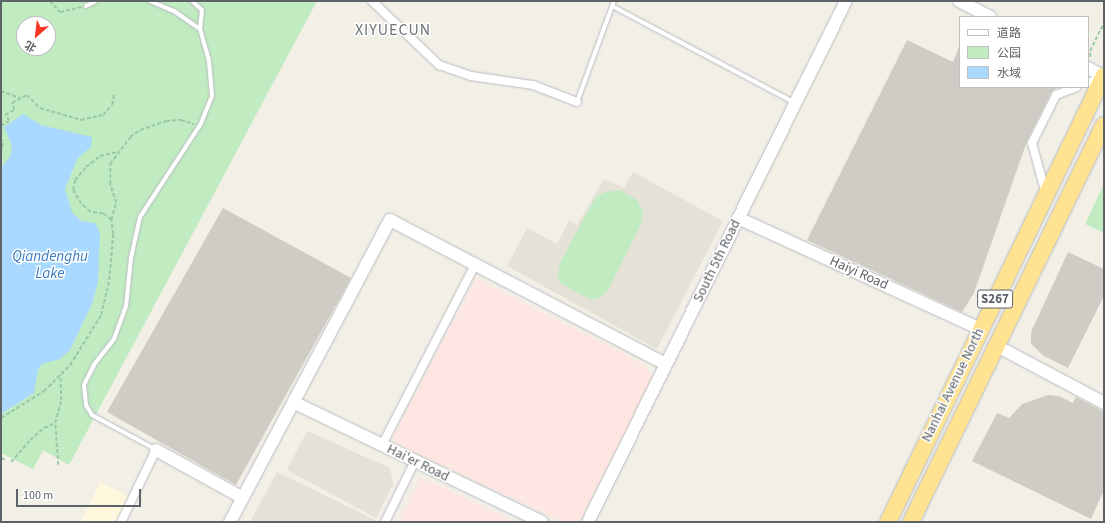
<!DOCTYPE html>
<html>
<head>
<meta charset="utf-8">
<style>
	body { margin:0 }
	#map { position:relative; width:1105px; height:523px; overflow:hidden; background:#f2efe7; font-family:"Source Sans 3","Noto Sans SC",sans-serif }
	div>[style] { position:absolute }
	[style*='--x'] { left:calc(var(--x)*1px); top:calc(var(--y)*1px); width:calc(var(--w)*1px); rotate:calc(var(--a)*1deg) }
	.commercial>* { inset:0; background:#fff8de }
	.education>* { inset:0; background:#e4e1d7 }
	.medical>* { inset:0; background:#fee6e3 }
	.green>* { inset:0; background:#c1ebc1 }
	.water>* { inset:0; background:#a9d9ff }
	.building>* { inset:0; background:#cfccc5 }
	.path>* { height:1.5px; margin-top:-0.75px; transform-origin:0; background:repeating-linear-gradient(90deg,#98caa7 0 4px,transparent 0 6px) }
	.roads { filter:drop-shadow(0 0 1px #b9bcc1) drop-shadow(0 0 1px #b9bcc1) }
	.lane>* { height:4px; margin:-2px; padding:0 2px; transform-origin:2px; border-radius:2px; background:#fff }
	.street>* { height:8px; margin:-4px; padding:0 4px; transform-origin:4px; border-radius:4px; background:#fff }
	.secondary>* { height:12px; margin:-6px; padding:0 6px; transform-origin:6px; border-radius:6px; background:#fff }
	.highway>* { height:16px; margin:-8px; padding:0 8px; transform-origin:8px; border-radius:8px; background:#ffe390 }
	span { translate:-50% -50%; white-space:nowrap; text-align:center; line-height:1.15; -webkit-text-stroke:3px #fff; paint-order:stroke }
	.shield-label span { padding:1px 3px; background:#fff; border:1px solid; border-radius:3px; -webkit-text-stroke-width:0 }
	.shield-label { font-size:13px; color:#5e6368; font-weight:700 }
	.street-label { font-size:14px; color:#5e6368 }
	.water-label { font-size:15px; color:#3a79bd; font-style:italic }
	.quarter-label { font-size:16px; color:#6f757b; letter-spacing:1px }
	.frame { position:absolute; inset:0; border:2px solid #5e6368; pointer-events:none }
	.legend { position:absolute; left:959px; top:16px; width:130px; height:72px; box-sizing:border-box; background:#fff; border:1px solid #bfc1c3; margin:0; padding:5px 7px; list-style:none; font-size:12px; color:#5e6368 }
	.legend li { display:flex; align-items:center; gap:8px; height:20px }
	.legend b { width:20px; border:1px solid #bfc1c3 }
	.north { position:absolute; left:16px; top:16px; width:40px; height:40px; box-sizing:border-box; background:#fff; border:1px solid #bfc1c3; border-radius:50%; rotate:208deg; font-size:11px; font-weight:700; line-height:16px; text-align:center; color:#5e6368 }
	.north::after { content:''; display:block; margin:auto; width:14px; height:18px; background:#fb3524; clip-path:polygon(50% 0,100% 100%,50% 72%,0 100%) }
	.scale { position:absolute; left:16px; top:489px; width:125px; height:18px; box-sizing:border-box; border:2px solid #5e6368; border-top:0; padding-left:5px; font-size:12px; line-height:14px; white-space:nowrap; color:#5e6368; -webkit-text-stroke:3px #fff; paint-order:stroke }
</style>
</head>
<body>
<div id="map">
	<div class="commercial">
		<div style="clip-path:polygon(100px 482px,130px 497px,117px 522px,81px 522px)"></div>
	</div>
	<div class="education">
		<div style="clip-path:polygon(633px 172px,723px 221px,657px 349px,507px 266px,527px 228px,557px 244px,569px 220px,577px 225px,604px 179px,624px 188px)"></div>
		<div style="clip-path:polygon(307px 431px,390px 468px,393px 485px,376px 518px,287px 470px)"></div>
		<div style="clip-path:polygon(277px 472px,377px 521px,376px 522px,250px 522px)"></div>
	</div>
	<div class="medical">
		<div style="clip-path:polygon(476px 278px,645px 365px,653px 377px,579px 522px,563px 522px,395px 443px,393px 437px)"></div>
		<div style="clip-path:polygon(420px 477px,516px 522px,398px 522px)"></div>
	</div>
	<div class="green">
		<div style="clip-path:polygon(evenodd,1px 1px,317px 1px,69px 465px,43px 450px,33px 469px,1px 453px,1px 1px,24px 24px,48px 24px,48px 48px,24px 48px,24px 24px)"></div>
		<div style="clip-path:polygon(1104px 184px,1104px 233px,1085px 224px)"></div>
		<div style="clip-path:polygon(620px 190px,637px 200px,643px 212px,641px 224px,608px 290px,601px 297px,591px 300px,560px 283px,558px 275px,560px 263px,595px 198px,605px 192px)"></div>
	</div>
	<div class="water">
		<div style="clip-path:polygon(23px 114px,41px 125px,92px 137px,91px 147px,77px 159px,65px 189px,72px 212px,81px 221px,95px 223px,100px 233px,98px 282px,92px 304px,70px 350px,60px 359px,42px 364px,38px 370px,34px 393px,1px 414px,1px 168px,10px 157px,12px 146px,4px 127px)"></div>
	</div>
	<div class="building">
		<div style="clip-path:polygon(907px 40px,953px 62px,960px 44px,960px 87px,1057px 87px,1051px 93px,1027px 141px,974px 293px,962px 312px,807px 240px)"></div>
		<div style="clip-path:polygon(223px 208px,351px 278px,236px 485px,107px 412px)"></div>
		<div style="clip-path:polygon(1068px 252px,1104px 269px,1104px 296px,1068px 368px,1044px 356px,1031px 344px,1031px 332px)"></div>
		<div style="clip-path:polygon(1048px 395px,1059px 396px,1073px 403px,1076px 397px,1104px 412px,1104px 490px,1091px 519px,972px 461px,997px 413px,1009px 418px,1022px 404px)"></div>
	</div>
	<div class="path">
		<div style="--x:50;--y:1;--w:15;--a:48"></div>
		<div style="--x:60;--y:12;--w:22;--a:-13"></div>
		<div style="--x:1090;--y:57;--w:6;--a:-90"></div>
		<div style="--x:1090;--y:51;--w:32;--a:-64"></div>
		<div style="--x:1;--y:91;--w:20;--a:20"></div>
		<div style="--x:1;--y:126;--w:9;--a:-32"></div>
		<div style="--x:9;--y:121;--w:7;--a:-124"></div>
		<div style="--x:5;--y:115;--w:10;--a:-29"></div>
		<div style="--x:14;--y:110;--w:7;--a:-106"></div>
		<div style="--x:12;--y:103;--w:17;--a:-28"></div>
		<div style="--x:27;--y:95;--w:18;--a:45"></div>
		<div style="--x:40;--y:108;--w:43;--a:16.3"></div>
		<div style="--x:81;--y:120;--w:23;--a:-13"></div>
		<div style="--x:103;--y:115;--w:13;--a:-48"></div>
		<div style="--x:112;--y:105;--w:11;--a:-80"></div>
		<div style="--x:1;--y:131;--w:4;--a:-90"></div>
		<div style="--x:1;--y:138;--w:5;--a:68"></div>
		<div style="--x:3;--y:143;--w:11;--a:100"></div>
		<div style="--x:111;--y:220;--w:18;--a:-74"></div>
		<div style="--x:116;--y:203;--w:20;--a:-108"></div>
		<div style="--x:110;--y:184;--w:20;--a:-90"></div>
		<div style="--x:110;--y:164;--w:34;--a:-53"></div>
		<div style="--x:130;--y:137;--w:12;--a:-35"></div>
		<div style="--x:140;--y:130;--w:28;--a:-19"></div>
		<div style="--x:166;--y:121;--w:15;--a:-4"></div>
		<div style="--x:181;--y:120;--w:14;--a:17"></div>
		<div style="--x:1;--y:418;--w:51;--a:-32.1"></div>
		<div style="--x:44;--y:391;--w:37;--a:-45"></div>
		<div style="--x:70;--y:365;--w:59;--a:-58.2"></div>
		<div style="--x:101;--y:315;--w:36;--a:-77"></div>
		<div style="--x:109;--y:280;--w:46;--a:-85"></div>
		<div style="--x:113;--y:234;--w:14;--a:-98"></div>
		<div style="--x:111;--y:220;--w:10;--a:-143"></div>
		<div style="--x:103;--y:214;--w:13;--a:-171"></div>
		<div style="--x:90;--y:212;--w:12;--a:-138"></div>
		<div style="--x:81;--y:204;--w:16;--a:-120"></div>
		<div style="--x:73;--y:190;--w:10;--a:-79"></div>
		<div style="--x:75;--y:180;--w:17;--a:-50"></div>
		<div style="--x:86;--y:167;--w:18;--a:-38"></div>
		<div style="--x:100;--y:156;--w:17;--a:-13"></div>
		<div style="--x:1;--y:458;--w:5;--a:22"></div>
		<div style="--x:11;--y:462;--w:29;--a:-49"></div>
		<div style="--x:30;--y:440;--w:18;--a:-41"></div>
		<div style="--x:44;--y:428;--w:12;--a:-24"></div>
		<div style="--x:58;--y:465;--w:42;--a:-94.1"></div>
		<div style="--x:55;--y:423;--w:24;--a:-75"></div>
		<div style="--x:61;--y:400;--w:25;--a:-92"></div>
	</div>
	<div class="roads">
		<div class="lane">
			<div style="--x:150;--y:1;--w:26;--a:23"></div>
			<div style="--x:174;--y:11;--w:32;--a:35"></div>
			<div style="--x:200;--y:29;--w:33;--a:74"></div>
			<div style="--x:209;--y:61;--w:35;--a:85"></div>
			<div style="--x:212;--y:96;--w:31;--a:112"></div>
			<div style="--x:200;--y:125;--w:110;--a:123.1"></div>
			<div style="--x:140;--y:217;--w:42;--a:102.4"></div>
			<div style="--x:131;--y:258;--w:48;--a:95.9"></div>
			<div style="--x:126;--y:306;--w:35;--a:110"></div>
			<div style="--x:114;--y:339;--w:33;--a:128"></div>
			<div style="--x:94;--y:365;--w:22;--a:117"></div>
			<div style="--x:84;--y:385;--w:20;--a:84"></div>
			<div style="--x:86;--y:405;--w:12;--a:59"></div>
			<div style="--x:92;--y:415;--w:72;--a:28.4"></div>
			<div style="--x:192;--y:1;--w:13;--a:42"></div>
			<div style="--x:202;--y:10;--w:19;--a:96"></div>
			<div style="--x:86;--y:6;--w:11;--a:-27"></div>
			<div style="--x:612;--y:6;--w:207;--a:27.9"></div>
			<div style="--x:577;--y:102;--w:108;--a:-69.9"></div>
		</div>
		<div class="street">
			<div style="--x:372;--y:1;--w:93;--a:43.7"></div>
			<div style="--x:439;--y:65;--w:34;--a:19"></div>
			<div style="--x:471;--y:76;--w:63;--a:8.3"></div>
			<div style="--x:533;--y:85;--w:47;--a:21.1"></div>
			<div style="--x:1088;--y:83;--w:16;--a:-22"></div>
			<div style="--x:1046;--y:194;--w:53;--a:-105.4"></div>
			<div style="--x:1032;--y:143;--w:54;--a:-63.4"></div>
			<div style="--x:1056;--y:95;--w:22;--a:-21"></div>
			<div style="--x:382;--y:445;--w:203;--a:-62.7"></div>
			<div style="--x:121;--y:522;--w:80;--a:-64.1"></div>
			<div style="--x:385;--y:522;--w:68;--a:-63.8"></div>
		</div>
		<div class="secondary">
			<div style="--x:959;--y:1;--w:35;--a:27"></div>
			<div style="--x:1088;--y:68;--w:18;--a:29"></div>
			<div style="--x:738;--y:218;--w:266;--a:24.6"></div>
			<div style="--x:995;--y:345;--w:123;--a:28"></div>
			<div style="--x:295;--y:403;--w:274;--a:25.7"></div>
			<div style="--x:156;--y:450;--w:99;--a:28.9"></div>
			<div style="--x:230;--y:522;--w:342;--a:-62.1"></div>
			<div style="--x:390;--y:220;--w:311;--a:27.6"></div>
			<div style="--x:588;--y:522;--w:581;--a:-63.66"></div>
		</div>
		<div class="highway">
			<div style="--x:888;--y:522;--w:496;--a:-64.2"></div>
			<div style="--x:911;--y:522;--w:441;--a:-64.1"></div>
		</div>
	</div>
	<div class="shield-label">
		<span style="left:995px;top:299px">S267</span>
	</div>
	<div class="street-label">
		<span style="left:717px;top:261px;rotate:-64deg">South 5th Road</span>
		<span style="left:859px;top:273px;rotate:24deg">Haiyi Road</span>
		<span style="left:953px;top:385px;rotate:-64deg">Nanhai Avenue North</span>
		<span style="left:418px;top:463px;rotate:26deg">Hai'er Road</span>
	</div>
	<div class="water-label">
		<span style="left:50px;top:265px">Qiandenghu<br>Lake</span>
	</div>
	<div class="quarter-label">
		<span style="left:393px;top:30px">XIYUECUN</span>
	</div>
	<div class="frame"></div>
	<ul class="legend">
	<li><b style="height:5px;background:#fff"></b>道路</li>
	<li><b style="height:11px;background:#c1ebc1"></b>公园</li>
	<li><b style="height:11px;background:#a9d9ff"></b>水域</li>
	</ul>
	<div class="north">北</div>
	<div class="scale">100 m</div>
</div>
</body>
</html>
